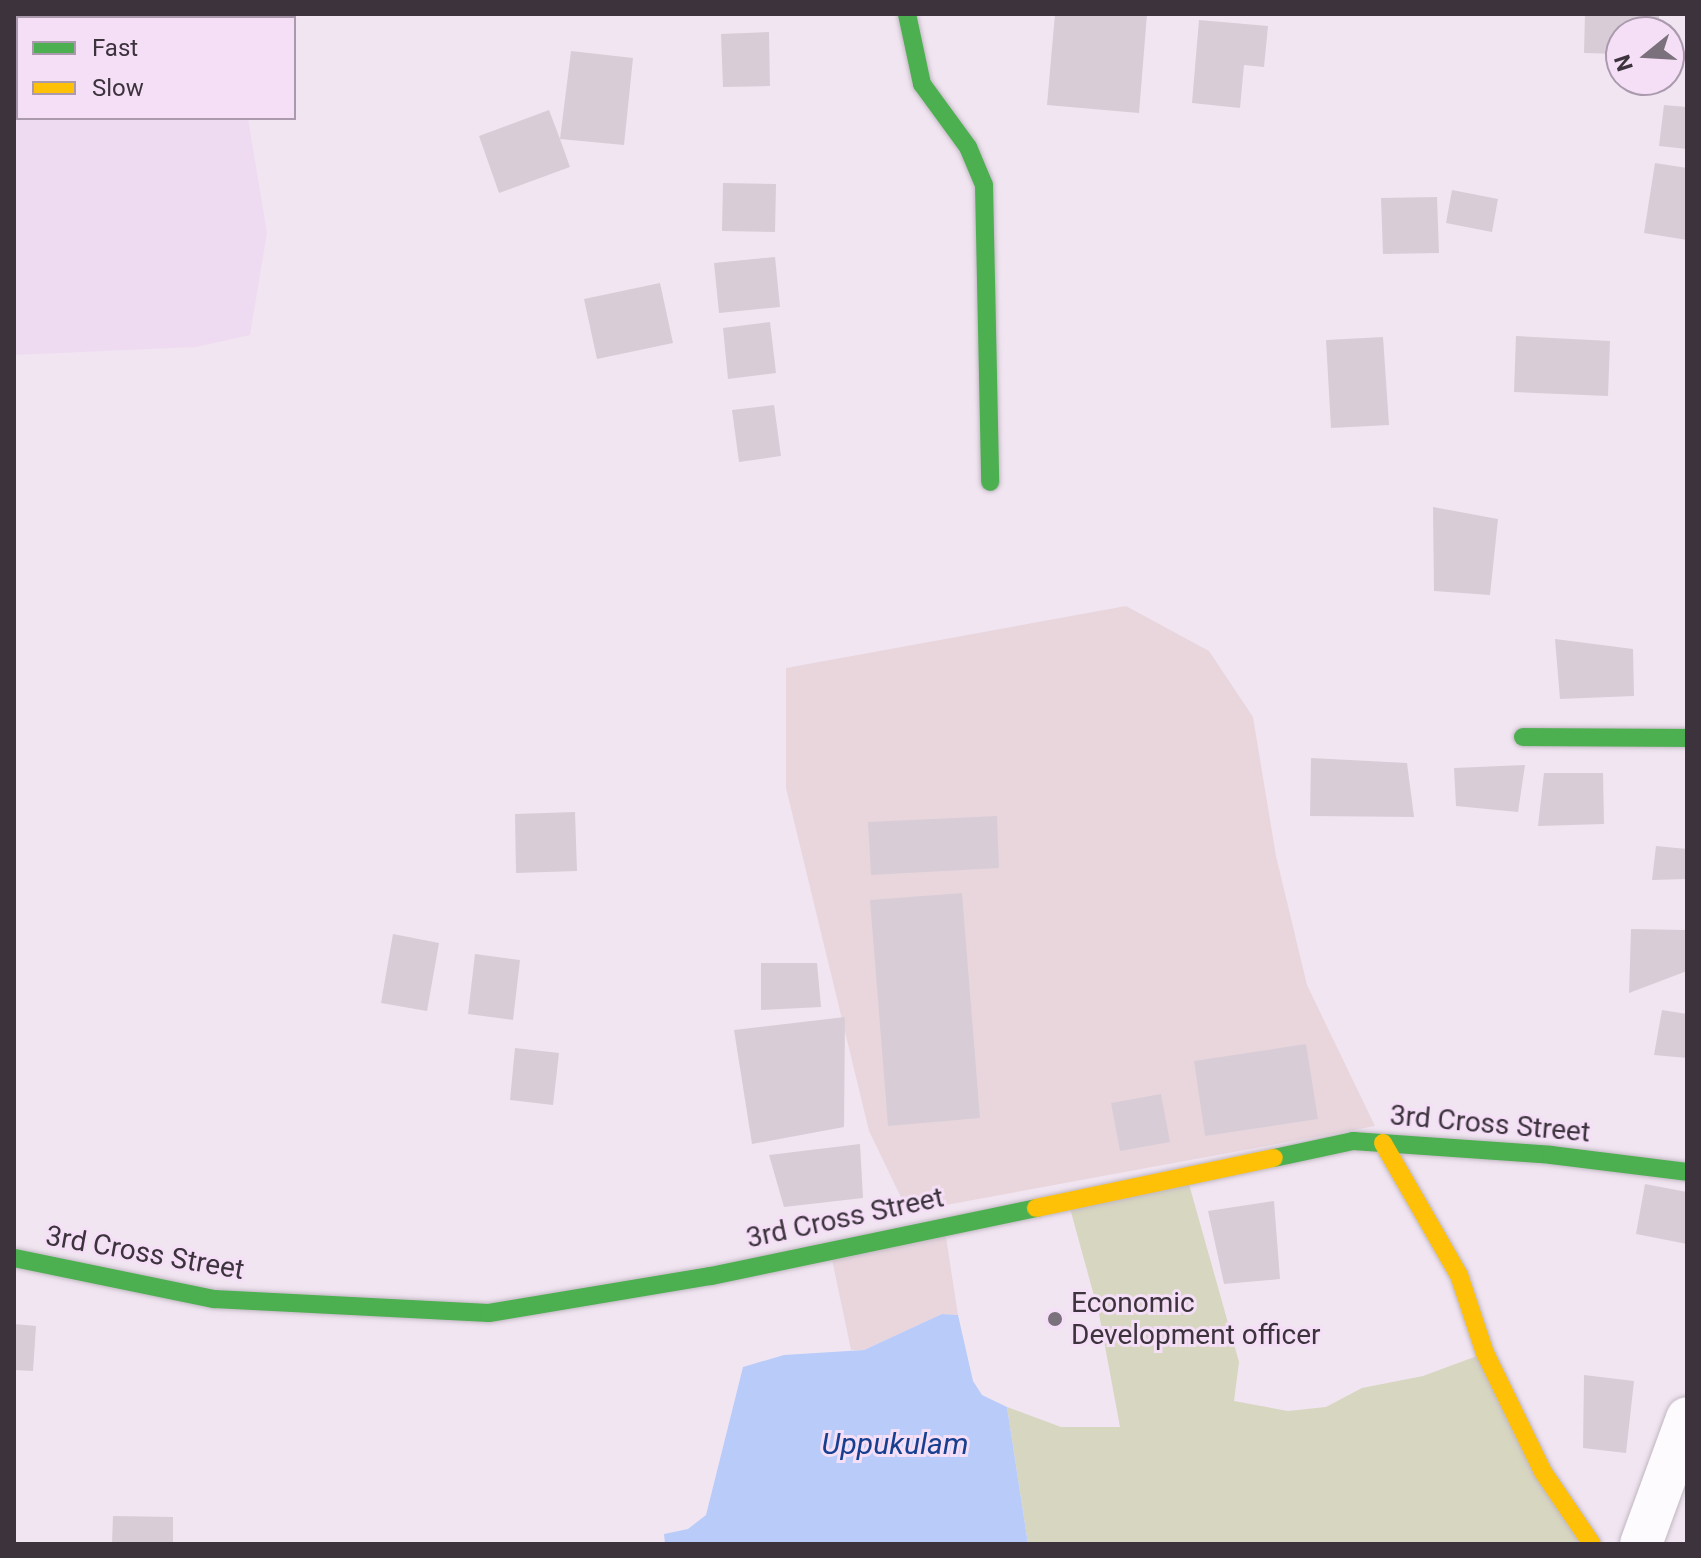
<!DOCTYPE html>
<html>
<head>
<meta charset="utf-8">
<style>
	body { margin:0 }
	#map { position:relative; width:1701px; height:1558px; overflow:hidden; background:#f1e5f1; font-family:Roboto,sans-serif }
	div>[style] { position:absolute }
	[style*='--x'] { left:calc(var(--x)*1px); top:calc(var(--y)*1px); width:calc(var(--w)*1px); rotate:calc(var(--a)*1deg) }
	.built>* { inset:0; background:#efdbf1 }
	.education>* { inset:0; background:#e9d6dd }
	.green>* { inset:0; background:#d7d6c0 }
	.water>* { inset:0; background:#b9ccf9 }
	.building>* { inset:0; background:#d8cdd6 }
	.roads { filter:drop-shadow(0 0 2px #c0b7c1) drop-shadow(0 0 2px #c0b7c1) }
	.street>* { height:42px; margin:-21px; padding:0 21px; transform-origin:21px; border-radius:21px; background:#fdfbfd }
	.fast>* { height:18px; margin:-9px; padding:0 9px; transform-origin:9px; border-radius:9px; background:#4caf50 }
	.slow>* { height:18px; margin:-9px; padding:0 9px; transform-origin:9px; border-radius:9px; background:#ffc107 }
	.dots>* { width:22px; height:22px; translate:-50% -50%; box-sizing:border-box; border:4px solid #f5dff7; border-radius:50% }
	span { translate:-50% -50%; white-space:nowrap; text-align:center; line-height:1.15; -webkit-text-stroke:6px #f5dff7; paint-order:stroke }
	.street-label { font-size:28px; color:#3c333d }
	.poi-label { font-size:28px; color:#3c333d }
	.left { translate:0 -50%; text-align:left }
	.water-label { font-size:30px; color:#163f90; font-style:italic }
	.frame { position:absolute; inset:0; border:16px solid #3c333d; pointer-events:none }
	.legend { position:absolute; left:16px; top:16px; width:280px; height:104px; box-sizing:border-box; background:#f5dff7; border:2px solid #ab9aad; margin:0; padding:10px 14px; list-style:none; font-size:24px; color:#3c333d }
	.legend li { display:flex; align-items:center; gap:16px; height:40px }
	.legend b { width:40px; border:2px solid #ab9aad }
	.north { position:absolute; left:1605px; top:16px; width:80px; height:80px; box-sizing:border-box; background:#f5dff7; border:2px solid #ab9aad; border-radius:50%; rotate:252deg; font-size:22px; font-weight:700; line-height:32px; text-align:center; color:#3c333d }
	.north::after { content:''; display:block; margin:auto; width:28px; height:36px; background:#7b717c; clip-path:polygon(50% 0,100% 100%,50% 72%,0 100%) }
</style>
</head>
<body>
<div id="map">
	<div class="built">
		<div style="clip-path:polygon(14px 14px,226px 14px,227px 18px,18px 18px,18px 118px,248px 118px,267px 233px,250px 335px,196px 347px,14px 355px)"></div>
	</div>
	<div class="education">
		<div style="clip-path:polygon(1126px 606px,1209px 651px,1253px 717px,1276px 856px,1307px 985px,1375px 1126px,908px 1212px,869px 1131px,786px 788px,786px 668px)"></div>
		<div style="clip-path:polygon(944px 1224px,958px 1315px,942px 1314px,864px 1350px,851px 1350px,830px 1250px)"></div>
	</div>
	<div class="green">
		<div style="clip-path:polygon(1187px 1177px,1239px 1362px,1234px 1401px,1288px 1411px,1326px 1407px,1362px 1388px,1423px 1376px,1485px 1353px,1592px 1544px,1028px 1544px,1007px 1407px,1061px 1427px,1120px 1427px,1099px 1314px,1068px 1201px)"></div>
	</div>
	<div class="water">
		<div style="clip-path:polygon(942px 1314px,958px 1315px,973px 1381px,982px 1395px,1007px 1407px,1028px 1544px,665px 1544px,664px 1534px,688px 1529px,706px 1515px,743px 1367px,784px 1355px,864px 1350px)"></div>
	</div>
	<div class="building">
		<div style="clip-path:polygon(1055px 14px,1147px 14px,1139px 113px,1047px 105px)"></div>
		<div style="clip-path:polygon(1585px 14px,1659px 14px,1659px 32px,1621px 32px,1621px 54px,1584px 53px)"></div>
		<div style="clip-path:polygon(1199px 20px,1268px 26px,1264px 67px,1244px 65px,1240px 108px,1192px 103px)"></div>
		<div style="clip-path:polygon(769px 32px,770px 86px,723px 87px,721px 34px)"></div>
		<div style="clip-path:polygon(571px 51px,633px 58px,624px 145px,560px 139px,570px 167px,499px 193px,479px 136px,549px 110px,560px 139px)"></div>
		<div style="clip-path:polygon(1664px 105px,1687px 107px,1687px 149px,1659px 146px)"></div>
		<div style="clip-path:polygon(1655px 163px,1687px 168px,1687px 240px,1644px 233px)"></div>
		<div style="clip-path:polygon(723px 183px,776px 184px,775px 232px,722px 231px)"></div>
		<div style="clip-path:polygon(1452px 190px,1498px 199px,1492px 232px,1446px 223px)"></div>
		<div style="clip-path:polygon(1437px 197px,1439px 253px,1383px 254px,1381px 198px)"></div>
		<div style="clip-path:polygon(775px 257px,780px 307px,719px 313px,714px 263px)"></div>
		<div style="clip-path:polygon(660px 283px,673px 343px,597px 359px,584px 299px)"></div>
		<div style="clip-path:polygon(770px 322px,776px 373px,728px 379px,723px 328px)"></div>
		<div style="clip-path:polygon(1516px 336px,1610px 341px,1608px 396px,1514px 392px)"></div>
		<div style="clip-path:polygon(1383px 337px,1389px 425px,1331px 428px,1326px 340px)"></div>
		<div style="clip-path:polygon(774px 405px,781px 456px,739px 462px,732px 410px)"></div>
		<div style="clip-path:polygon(1433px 507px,1498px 519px,1490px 595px,1434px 591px)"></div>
		<div style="clip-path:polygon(1555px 639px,1633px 649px,1634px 696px,1560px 699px)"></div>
		<div style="clip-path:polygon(1311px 758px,1407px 763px,1414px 817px,1310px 816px)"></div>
		<div style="clip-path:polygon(1525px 765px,1518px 812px,1456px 806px,1454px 768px)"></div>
		<div style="clip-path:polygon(1544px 773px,1603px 773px,1604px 824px,1538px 826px)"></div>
		<div style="clip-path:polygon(575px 812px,577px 871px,516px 873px,515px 814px)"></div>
		<div style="clip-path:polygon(997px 816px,999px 868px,871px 875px,868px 822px)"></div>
		<div style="clip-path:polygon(1656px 846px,1687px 849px,1687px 879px,1652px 880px)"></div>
		<div style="clip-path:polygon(962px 893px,980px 1118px,888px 1126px,870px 900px)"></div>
		<div style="clip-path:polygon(1631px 929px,1687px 930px,1687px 971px,1629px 993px)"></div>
		<div style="clip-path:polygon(393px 934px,439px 943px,427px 1011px,381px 1003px)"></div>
		<div style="clip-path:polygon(475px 954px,520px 960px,513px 1020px,468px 1014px)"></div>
		<div style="clip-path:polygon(761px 963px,817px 963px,821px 1007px,761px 1010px)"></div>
		<div style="clip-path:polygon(1662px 1010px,1687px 1014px,1687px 1058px,1654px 1055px)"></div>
		<div style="clip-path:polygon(845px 1017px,844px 1127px,752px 1144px,734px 1030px)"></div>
		<div style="clip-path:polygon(1306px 1044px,1318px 1119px,1205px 1136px,1194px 1061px)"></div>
		<div style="clip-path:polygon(515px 1048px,559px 1053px,553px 1105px,510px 1100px)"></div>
		<div style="clip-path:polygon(1161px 1094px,1170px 1142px,1120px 1151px,1111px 1103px)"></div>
		<div style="clip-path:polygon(860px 1144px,863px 1198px,784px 1207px,769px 1155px)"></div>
		<div style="clip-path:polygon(1645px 1184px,1687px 1192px,1687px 1244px,1636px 1234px)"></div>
		<div style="clip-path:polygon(1274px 1201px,1280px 1279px,1224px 1284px,1208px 1211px)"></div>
		<div style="clip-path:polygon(14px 1324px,36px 1326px,33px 1371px,14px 1370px)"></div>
		<div style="clip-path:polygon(1584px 1375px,1634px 1381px,1626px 1453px,1583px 1448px)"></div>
		<div style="clip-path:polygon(113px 1516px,173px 1517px,173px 1544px,112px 1544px)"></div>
	</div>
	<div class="roads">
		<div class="street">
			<div style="--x:1641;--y:1544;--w:134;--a:-69.9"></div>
		</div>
		<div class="fast">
			<div style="--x:907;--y:14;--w:72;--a:77.9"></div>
			<div style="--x:922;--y:84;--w:78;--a:53.9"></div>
			<div style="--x:968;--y:147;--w:41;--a:67.2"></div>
			<div style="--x:984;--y:185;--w:297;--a:88.8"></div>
			<div style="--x:1523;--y:737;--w:164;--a:0.3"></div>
			<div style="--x:1274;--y:1158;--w:81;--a:-12.1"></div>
			<div style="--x:1353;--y:1141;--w:198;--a:4"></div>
			<div style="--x:1551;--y:1155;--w:137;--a:7.1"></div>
			<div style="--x:14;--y:1258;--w:204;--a:11.6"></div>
			<div style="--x:214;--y:1299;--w:275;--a:2.9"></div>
			<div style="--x:489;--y:1313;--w:225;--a:-9.5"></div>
			<div style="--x:711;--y:1276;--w:332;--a:-11.8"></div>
		</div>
		<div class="slow">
			<div style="--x:1383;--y:1143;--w:152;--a:60.1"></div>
			<div style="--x:1459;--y:1275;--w:82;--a:71.6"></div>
			<div style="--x:1485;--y:1353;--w:132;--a:64"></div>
			<div style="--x:1543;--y:1472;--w:87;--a:55.8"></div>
			<div style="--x:1036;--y:1208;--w:243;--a:-11.9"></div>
		</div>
	</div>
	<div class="dots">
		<div style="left:1055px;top:1319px;background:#7b717c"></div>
	</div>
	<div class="street-label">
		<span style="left:1490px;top:1124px;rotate:5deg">3rd Cross Street</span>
		<span style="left:845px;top:1218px;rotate:-12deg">3rd Cross Street</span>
		<span style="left:145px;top:1253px;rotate:10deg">3rd Cross Street</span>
	</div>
	<div class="poi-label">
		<span class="left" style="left:1071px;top:1319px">Economic<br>Development officer</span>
	</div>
	<div class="water-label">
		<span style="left:895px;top:1444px">Uppukulam</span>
	</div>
	<div class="frame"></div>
	<ul class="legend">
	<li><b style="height:10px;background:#4caf50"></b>Fast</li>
	<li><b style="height:10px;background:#ffc107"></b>Slow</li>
	</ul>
	<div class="north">N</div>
</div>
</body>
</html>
